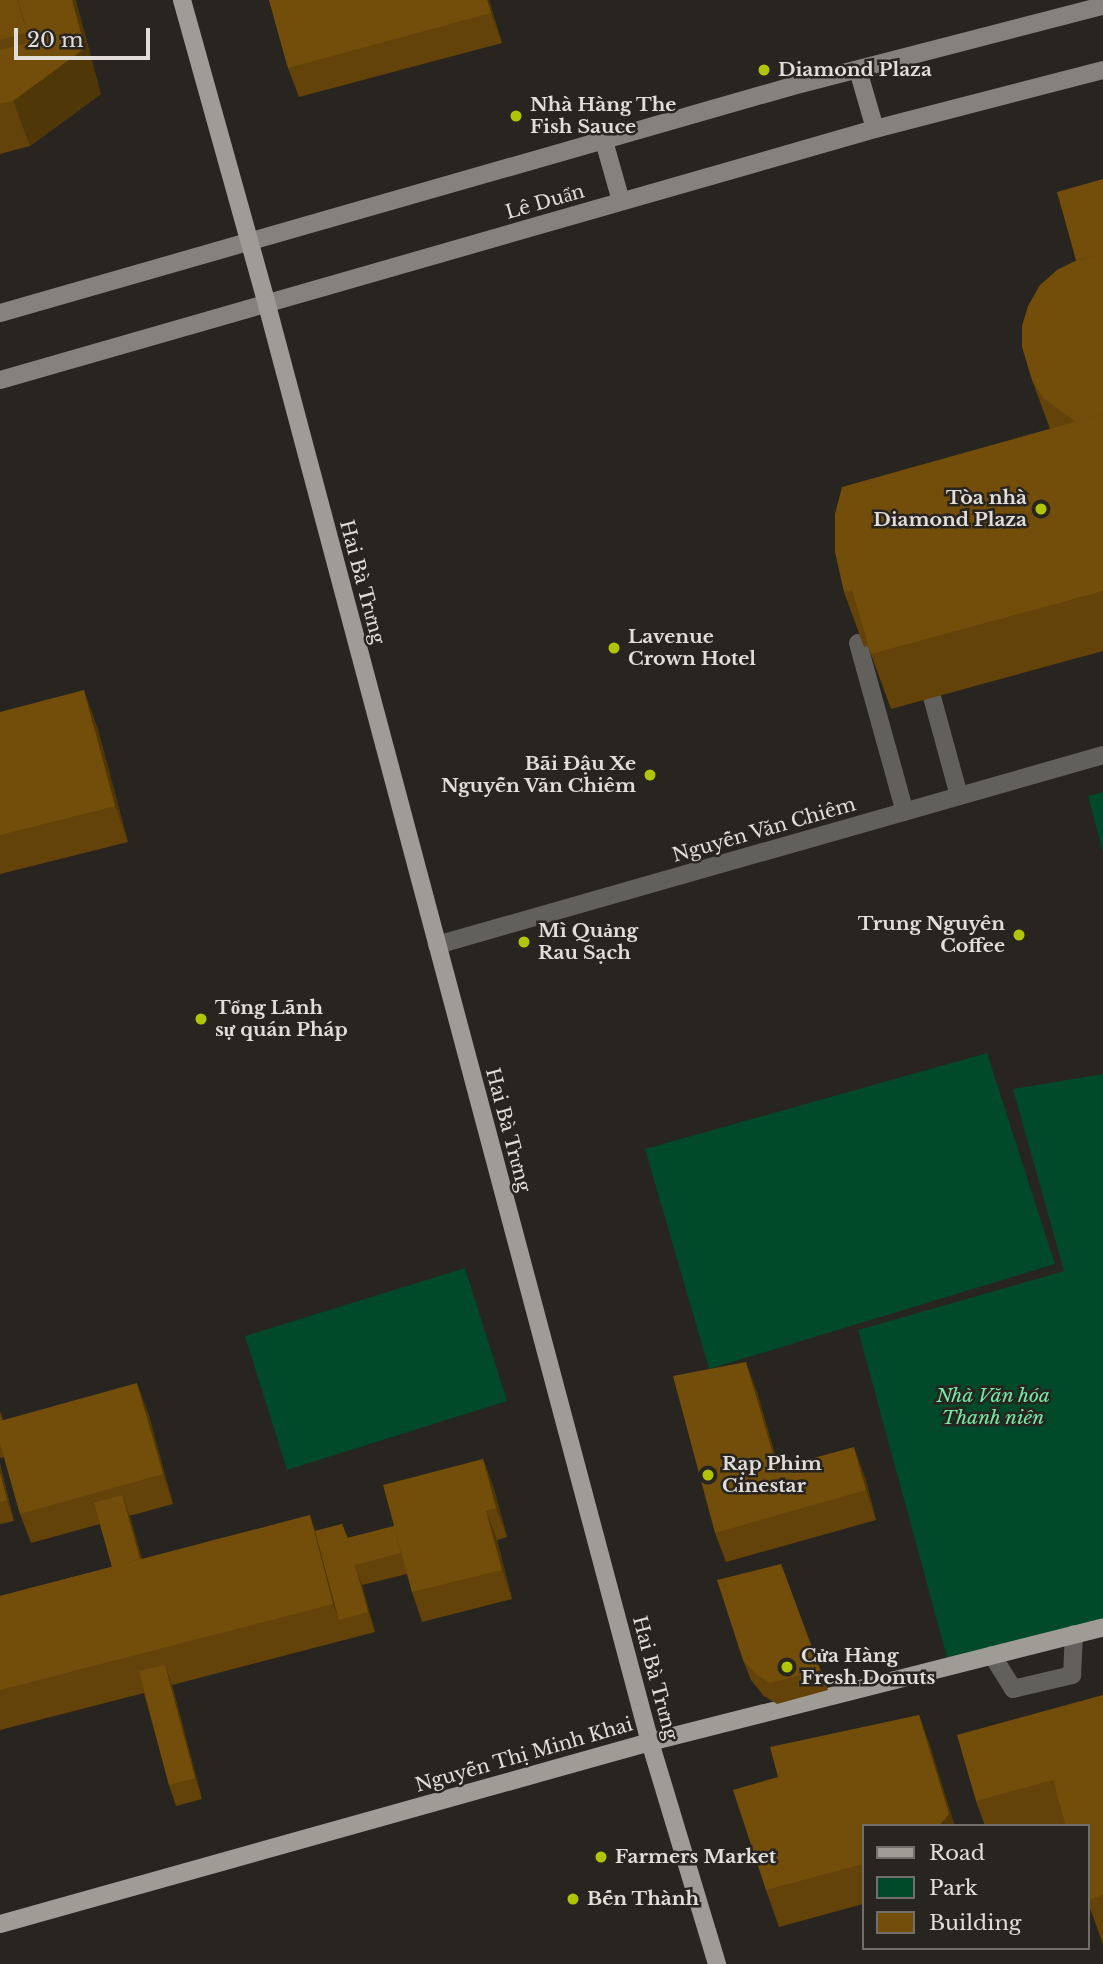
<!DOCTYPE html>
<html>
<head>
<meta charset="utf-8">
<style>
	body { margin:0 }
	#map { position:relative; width:1103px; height:1964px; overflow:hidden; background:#28241f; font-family:"Libre Baskerville",serif }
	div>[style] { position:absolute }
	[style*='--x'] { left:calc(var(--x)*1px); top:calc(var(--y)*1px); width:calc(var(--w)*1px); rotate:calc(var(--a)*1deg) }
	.green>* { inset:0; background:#004929 }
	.lane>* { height:18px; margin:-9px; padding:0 9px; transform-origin:9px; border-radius:9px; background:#62605d }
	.street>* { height:18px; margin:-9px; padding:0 9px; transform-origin:9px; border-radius:9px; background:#62605d }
	.secondary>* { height:18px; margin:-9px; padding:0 9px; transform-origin:9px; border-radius:9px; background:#85827d }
	.primary>* { height:18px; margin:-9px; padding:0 9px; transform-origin:9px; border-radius:9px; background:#9f9c96 }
	.wall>* { inset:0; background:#634309 }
	.shaded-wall>* { inset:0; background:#503707 }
	.building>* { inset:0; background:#734e0a }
	.dots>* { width:19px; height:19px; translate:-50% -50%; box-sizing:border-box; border:4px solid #28241f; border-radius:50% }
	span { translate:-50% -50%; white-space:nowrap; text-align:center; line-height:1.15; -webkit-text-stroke:5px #28241f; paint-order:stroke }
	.poi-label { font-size:19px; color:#e1deda; font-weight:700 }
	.left { translate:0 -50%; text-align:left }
	.right { translate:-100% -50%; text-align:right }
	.street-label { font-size:19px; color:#e1deda }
	.park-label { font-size:19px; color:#75eca9; font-style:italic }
	.legend { position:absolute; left:862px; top:1824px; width:228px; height:126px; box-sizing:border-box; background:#28241f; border:2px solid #726e6a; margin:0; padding:9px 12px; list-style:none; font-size:21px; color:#e1deda }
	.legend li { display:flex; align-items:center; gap:14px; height:35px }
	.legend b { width:35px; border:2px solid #726e6a }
	.scale { position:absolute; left:14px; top:28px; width:136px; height:32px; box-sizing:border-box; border:4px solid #e1deda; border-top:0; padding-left:9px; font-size:21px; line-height:24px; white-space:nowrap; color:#e1deda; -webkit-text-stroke:5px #28241f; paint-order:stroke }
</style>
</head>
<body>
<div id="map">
	<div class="green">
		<div style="clip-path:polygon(1103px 792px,1103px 851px,1088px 796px)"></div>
		<div style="clip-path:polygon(987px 1053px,1055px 1264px,709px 1369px,645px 1149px)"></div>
		<div style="clip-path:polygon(1103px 1074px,1103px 1630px,951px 1672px,858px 1330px,1064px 1271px,1013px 1089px)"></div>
		<div style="clip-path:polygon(465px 1268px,507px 1401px,287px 1470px,245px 1336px)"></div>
	</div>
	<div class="lane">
		<div style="--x:858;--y:643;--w:175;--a:74.5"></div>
		<div style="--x:939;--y:684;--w:10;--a:169"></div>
		<div style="--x:929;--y:686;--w:114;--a:74.7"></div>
		<div style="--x:992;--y:1655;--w:40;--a:58"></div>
		<div style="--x:1013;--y:1689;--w:61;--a:-13.3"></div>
		<div style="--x:1072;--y:1675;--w:41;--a:-87.2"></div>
	</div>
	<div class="street">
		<div style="--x:437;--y:945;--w:693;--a:-15.92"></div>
	</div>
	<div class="secondary">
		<div style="--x:858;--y:70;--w:61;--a:73.9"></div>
		<div style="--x:604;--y:141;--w:62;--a:74.2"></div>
		<div style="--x:0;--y:313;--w:821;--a:-15.98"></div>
		<div style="--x:789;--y:87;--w:324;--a:-14.5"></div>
		<div style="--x:0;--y:380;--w:910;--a:-16.01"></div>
		<div style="--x:875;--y:129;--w:236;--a:-14.5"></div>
	</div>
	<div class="primary">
		<div style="--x:182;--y:0;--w:317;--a:74.4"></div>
		<div style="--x:267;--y:305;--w:1487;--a:75.08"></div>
		<div style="--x:650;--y:1742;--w:232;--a:73.2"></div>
		<div style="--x:0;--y:1924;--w:675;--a:-15.64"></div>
		<div style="--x:650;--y:1742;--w:467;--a:-14.2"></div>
	</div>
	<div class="wall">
		<div style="clip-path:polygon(0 0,101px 94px,30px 146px,0 154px)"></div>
		<div style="clip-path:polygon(269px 0,489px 0,502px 43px,299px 97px,288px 68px)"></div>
		<div style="clip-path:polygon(1103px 179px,1103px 651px,891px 709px,868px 646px,864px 647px,844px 592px,1050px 429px,1032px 380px,1076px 260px)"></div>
		<div style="clip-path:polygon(0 712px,97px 726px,128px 842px,0 874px)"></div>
		<div style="clip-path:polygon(757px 1392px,779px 1468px,865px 1477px,876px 1520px,726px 1562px,715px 1533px)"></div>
		<div style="clip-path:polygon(0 1411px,3px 1420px,148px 1412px,173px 1504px,129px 1516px,142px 1559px,315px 1531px,342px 1524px,348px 1538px,394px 1526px,483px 1459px,494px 1489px,507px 1537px,497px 1540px,512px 1599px,422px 1622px,412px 1592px,407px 1574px,362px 1585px,375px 1632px,172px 1685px,202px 1799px,176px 1806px,169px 1785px,144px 1693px,0 1730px,0 1596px,112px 1567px,100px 1524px,31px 1543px,20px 1514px,4px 1457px,0 1458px)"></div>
		<div style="clip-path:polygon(0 1464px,14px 1521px,0 1524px)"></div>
		<div style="clip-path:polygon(781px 1564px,828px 1690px,777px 1704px,764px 1696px,751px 1680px,743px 1660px)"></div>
		<div style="clip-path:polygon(1103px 1695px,1103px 1944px,1087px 1900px,1087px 1826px,985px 1826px,976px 1801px)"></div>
		<div style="clip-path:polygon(919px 1715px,932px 1752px,863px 1826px,863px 1904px,779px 1927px,766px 1890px,778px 1777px)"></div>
	</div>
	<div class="shaded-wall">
		<div style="clip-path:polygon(72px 0,76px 0,101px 94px,30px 146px,13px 101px,12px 101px,0 69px,0 49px,17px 95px,44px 79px,27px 32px)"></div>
		<div style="clip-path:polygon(487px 0,489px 0,502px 43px,491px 13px)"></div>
		<div style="clip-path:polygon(84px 690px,97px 726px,128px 842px,115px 806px)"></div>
		<div style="clip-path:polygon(746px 1362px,757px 1392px,787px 1498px,777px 1468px)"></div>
		<div style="clip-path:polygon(137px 1383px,148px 1412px,173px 1504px,163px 1474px)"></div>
		<div style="clip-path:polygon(854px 1447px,865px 1477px,876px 1520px,866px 1490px)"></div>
		<div style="clip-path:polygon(483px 1459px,494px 1489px,507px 1537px,496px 1508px)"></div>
		<div style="clip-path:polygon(0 1464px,14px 1521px,7px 1500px,0 1473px)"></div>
		<div style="clip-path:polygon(122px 1495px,130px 1516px,152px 1595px,145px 1575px)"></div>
		<div style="clip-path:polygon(486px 1511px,497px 1540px,512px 1599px,502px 1570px)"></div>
		<div style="clip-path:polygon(310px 1515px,323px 1552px,339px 1620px,333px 1604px)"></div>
		<div style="clip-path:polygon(355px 1565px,362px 1585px,375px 1632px,368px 1612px)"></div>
		<div style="clip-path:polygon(165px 1665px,172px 1685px,202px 1799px,195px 1778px)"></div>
		<div style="clip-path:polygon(919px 1715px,932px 1752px,955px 1826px,939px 1826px)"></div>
	</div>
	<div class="building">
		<div style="clip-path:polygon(0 0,18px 0,27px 32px,0 40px)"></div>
		<div style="clip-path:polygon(18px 0,72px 0,85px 48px,13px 101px,0 104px,0 50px,30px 42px)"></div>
		<div style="clip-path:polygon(269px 0,487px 0,491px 13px,288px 68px)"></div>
		<div style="clip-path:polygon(1103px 179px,1103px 255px,1098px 255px,1076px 260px,1057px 192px)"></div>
		<div style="clip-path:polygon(1098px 255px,1103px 255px,1103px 414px,1076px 422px,1043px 398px,1032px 380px,1022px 347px,1022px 326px,1028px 306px,1040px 285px,1057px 270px,1075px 261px)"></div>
		<div style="clip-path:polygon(1103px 414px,1103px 591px,871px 654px,852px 590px,844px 592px,835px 552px,835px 514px,842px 487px)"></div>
		<div style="clip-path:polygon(84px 690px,115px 806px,0 835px,0 712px)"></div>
		<div style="clip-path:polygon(746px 1362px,777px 1468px,854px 1447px,866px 1490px,715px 1533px,673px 1376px)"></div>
		<div style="clip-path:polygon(137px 1383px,163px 1474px,20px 1514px,0 1443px,0 1421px)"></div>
		<div style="clip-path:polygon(483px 1459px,496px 1508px,486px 1511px,502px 1570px,412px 1592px,383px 1485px)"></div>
		<div style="clip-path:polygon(0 1473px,7px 1500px,0 1502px)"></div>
		<div style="clip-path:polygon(122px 1495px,140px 1559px,112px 1567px,94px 1503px)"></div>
		<div style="clip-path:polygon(310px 1515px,333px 1604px,0 1690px,0 1596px)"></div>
		<div style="clip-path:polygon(342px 1524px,347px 1538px,394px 1526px,401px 1553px,355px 1565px,368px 1612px,339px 1620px,315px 1531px)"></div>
		<div style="clip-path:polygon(781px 1564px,820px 1670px,770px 1683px,757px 1675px,743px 1660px,717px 1580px)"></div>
		<div style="clip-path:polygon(165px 1665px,195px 1778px,169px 1785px,139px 1671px)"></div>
		<div style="clip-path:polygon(1103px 1695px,1103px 1895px,1087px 1900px,1087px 1826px,1066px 1826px,1053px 1780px,976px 1801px,957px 1735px)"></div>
		<div style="clip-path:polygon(919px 1715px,949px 1814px,939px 1826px,863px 1826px,863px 1864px,766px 1890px,733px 1790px,778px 1777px,770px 1747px)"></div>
	</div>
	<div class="dots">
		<div style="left:764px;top:70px;background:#afc506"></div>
		<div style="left:516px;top:116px;background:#afc506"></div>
		<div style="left:1041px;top:509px;background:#afc506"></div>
		<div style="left:614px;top:648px;background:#afc506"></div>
		<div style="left:650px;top:775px;background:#afc506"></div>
		<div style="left:1019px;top:935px;background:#afc506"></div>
		<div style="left:524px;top:942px;background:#afc506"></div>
		<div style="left:201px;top:1019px;background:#afc506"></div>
		<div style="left:708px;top:1475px;background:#afc506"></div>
		<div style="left:787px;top:1667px;background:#afc506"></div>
		<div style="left:601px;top:1857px;background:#afc506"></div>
		<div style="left:573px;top:1899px;background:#afc506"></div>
	</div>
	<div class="poi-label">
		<span class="left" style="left:778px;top:70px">Diamond Plaza</span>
		<span class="left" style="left:530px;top:116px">Nhà Hàng The<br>Fish Sauce</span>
		<span class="right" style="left:1027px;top:509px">Tòa nhà<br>Diamond Plaza</span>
		<span class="left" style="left:628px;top:648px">Lavenue<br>Crown Hotel</span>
		<span class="right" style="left:636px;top:775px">Bãi Đậu Xe<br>Nguyễn Văn Chiêm</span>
		<span class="right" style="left:1005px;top:935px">Trung Nguyên<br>Coffee</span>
		<span class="left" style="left:538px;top:942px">Mì Quảng<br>Rau Sạch</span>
		<span class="left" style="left:215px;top:1019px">Tổng Lãnh<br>sự quán Pháp</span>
		<span class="left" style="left:722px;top:1475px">Rạp Phim<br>Cinestar</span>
		<span class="left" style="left:801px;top:1667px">Cửa Hàng<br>Fresh Donuts</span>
		<span class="left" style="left:615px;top:1857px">Farmers Market</span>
		<span class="left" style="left:587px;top:1899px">Bến Thành</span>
	</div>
	<div class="street-label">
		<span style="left:545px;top:202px;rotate:-16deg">Lê Duẩn</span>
		<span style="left:362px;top:582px;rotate:75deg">Hai Bà Trưng</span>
		<span style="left:764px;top:830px;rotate:-16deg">Nguyễn Văn Chiêm</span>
		<span style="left:508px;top:1130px;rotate:75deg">Hai Bà Trưng</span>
		<span style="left:655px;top:1678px;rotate:75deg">Hai Bà Trưng</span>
		<span style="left:524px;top:1755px;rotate:-16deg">Nguyễn Thị Minh Khai</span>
	</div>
	<div class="park-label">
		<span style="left:993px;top:1407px">Nhà Văn hóa<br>Thanh niên</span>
	</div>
	<ul class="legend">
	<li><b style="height:9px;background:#9f9c96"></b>Road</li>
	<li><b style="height:19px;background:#004929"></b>Park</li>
	<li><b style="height:19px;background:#734e0a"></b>Building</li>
	</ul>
	<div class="scale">20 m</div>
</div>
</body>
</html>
